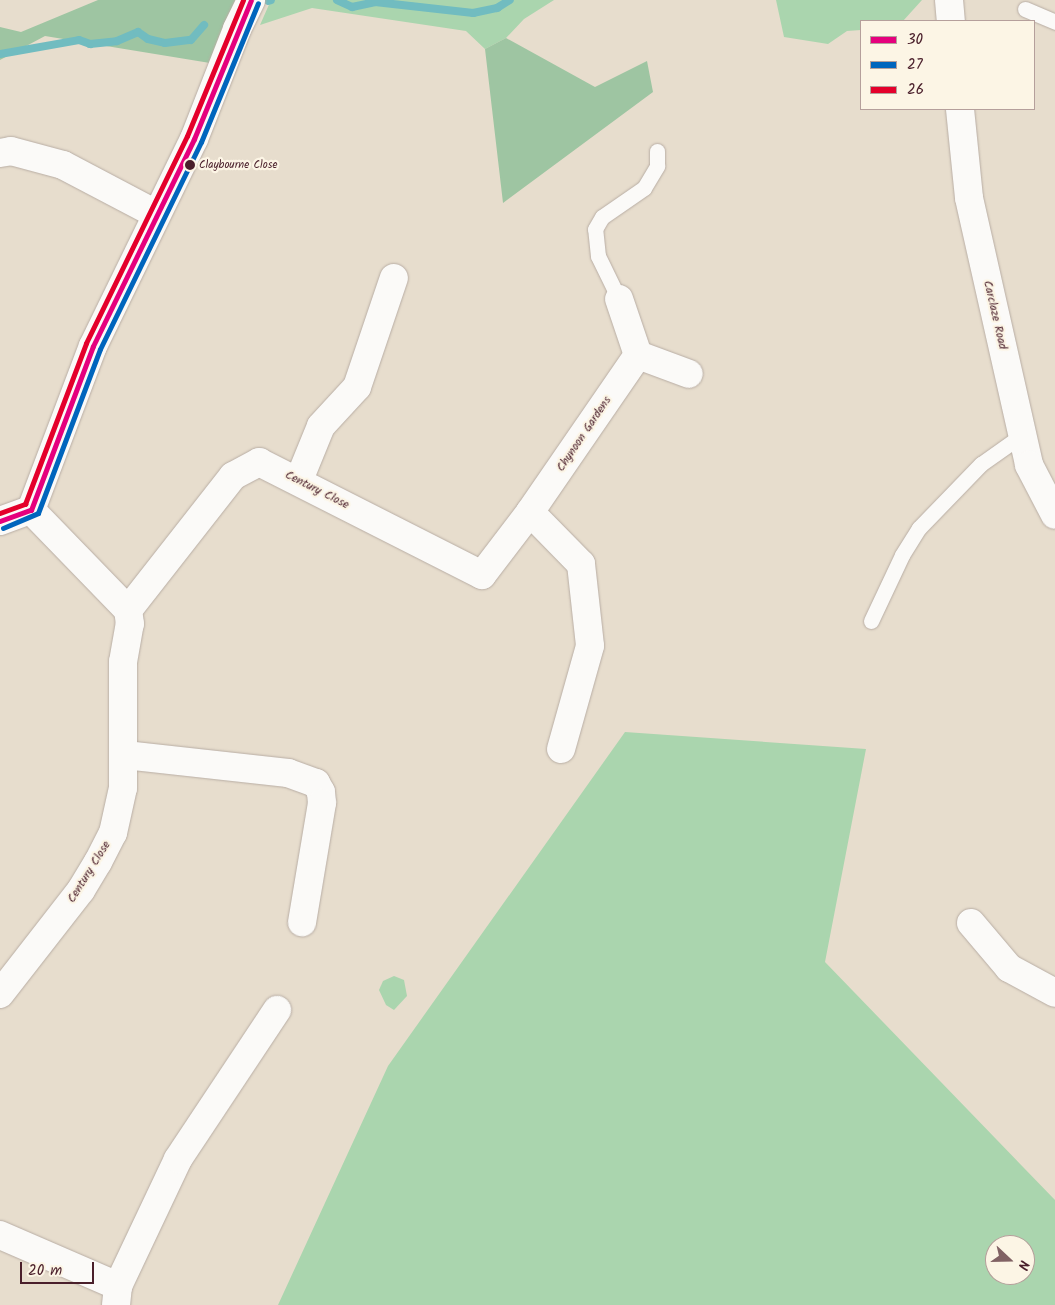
<!DOCTYPE html>
<html>
<head>
<meta charset="utf-8">
<style>
	body { margin:0 }
	#map { position:relative; width:1055px; height:1305px; overflow:hidden; background:#e7ddcd; font-family:Kalam,sans-serif }
	div>[style] { position:absolute }
	[style*='--x'] { left:calc(var(--x)*1px); top:calc(var(--y)*1px); width:calc(var(--w)*1px); rotate:calc(var(--a)*1deg) }
	.green>* { inset:0; background:#aad5ae }
	.forest>* { inset:0; background:#9ec5a2 }
	.stream>* { height:8px; margin:-4px; padding:0 4px; transform-origin:4px; border-radius:4px; background:#71bcc0 }
	.roads { filter:drop-shadow(0 0 1px #b8ada4) drop-shadow(0 0 1px #b8ada4) }
	.service>* { height:15px; margin:-7.5px; padding:0 7.5px; transform-origin:7.5px; border-radius:7.5px; background:#fbfaf8 }
	.minor>* { height:28px; margin:-14px; padding:0 14px; transform-origin:14px; border-radius:14px; background:#fbfaf8 }
	.tertiary>* { height:28px; margin:-14px; padding:0 14px; transform-origin:14px; border-radius:14px; background:#fbfaf8 }
	.bus-1>* { height:5px; margin:-2.5px; padding:0 2.5px; transform-origin:2.5px; border-radius:2.5px; background:#e5007d }
	.bus-2>* { height:5px; margin:-2.5px; padding:0 2.5px; transform-origin:2.5px; border-radius:2.5px; background:#0065bd }
	.bus-3>* { height:5px; margin:-2.5px; padding:0 2.5px; transform-origin:2.5px; border-radius:2.5px; background:#e4002b }
	.dots>* { width:14px; height:14px; translate:-50% -50%; box-sizing:border-box; border:2px solid #fcf5e5; border-radius:50% }
	span { translate:-50% -50%; white-space:nowrap; text-align:center; line-height:1.15; -webkit-text-stroke:4.5px #fcf5e5; paint-order:stroke }
	.bus-label { font-size:11px; color:#4a1f2b }
	.left { translate:0 -50%; text-align:left }
	.street-label { font-size:12px; color:#4a1f2b }
	.legend { position:absolute; left:860px; top:20px; width:175px; height:90px; box-sizing:border-box; background:#fcf5e5; border:1px solid #b59f9b; margin:0; padding:6px 9px; list-style:none; font-size:15px; color:#4a1f2b }
	.legend li { display:flex; align-items:center; gap:10px; height:25px }
	.legend b { width:25px; border:1px solid #b59f9b }
	.north { position:absolute; left:985px; top:1235px; width:50px; height:50px; box-sizing:border-box; background:#fcf5e5; border:1px solid #b59f9b; border-radius:50%; rotate:111deg; font-size:14px; font-weight:700; line-height:20px; text-align:center; color:#4a1f2b }
	.north::after { content:''; display:block; margin:auto; width:18px; height:22px; background:#816264; clip-path:polygon(50% 0,100% 100%,50% 72%,0 100%) }
	.scale { position:absolute; left:20px; top:1262px; width:74px; height:22px; box-sizing:border-box; border:2px solid #4a1f2b; border-top:0; padding-left:6px; font-size:15px; line-height:18px; white-space:nowrap; color:#4a1f2b; -webkit-text-stroke:4px #fcf5e5; paint-order:stroke }
</style>
</head>
<body>
<div id="map">
	<div class="green">
		<div style="clip-path:polygon(271px 0,554px 0,524px 19px,506px 38px,485px 49px,466px 31px,312px 8px,260px 25px)"></div>
		<div style="clip-path:polygon(776px 0,922px 0,903px 21px,861px 21px,861px 30px,847px 31px,828px 44px,784px 37px)"></div>
		<div style="clip-path:polygon(evenodd,625px 732px,866px 749px,825px 962px,1055px 1200px,1055px 1305px,278px 1305px,388px 1066px,625px 732px,995px 1245px,1025px 1245px,1025px 1275px,995px 1275px,995px 1245px)"></div>
		<div style="clip-path:polygon(394px 976px,404px 980px,407px 996px,394px 1010px,386px 1005px,379px 990px,383px 981px)"></div>
	</div>
	<div class="forest">
		<div style="clip-path:polygon(98px 0,242px 0,210px 63px,45px 36px,0 60px,0 27px,21px 32px)"></div>
		<div style="clip-path:polygon(506px 38px,595px 87px,647px 61px,653px 92px,503px 203px,485px 49px)"></div>
	</div>
	<div class="stream">
		<div style="--x:337;--y:0;--w:17;--a:25"></div>
		<div style="--x:352;--y:7;--w:24;--a:-12"></div>
		<div style="--x:375;--y:2;--w:99;--a:6.4"></div>
		<div style="--x:473;--y:13;--w:25;--a:-12"></div>
		<div style="--x:497;--y:8;--w:15;--a:-32"></div>
		<div style="--x:268;--y:1;--w:3;--a:-18"></div>
		<div style="--x:0;--y:54;--w:80;--a:-10"></div>
		<div style="--x:79;--y:40;--w:12;--a:20"></div>
		<div style="--x:90;--y:44;--w:27;--a:-6"></div>
		<div style="--x:117;--y:41;--w:23;--a:-23"></div>
		<div style="--x:138;--y:32;--w:12;--a:35"></div>
		<div style="--x:148;--y:39;--w:17;--a:13"></div>
		<div style="--x:165;--y:43;--w:26;--a:-7"></div>
		<div style="--x:191;--y:40;--w:20;--a:-49"></div>
	</div>
	<div class="roads">
		<div class="service">
			<div style="--x:1025;--y:9;--w:33;--a:23"></div>
			<div style="--x:619;--y:299;--w:48;--a:-116"></div>
			<div style="--x:598;--y:256;--w:27;--a:-96"></div>
			<div style="--x:595;--y:229;--w:14;--a:-60"></div>
			<div style="--x:602;--y:217;--w:51;--a:-34.6"></div>
			<div style="--x:644;--y:188;--w:26;--a:-59"></div>
			<div style="--x:657;--y:166;--w:15;--a:-90"></div>
			<div style="--x:871;--y:621;--w:73;--a:-64.8"></div>
			<div style="--x:902;--y:555;--w:32;--a:-58"></div>
			<div style="--x:919;--y:528;--w:89;--a:-45.9"></div>
			<div style="--x:981;--y:464;--w:50;--a:-35.3"></div>
		</div>
		<div class="minor">
			<div style="--x:0;--y:153;--w:11;--a:-10"></div>
			<div style="--x:11;--y:151;--w:54;--a:15.1"></div>
			<div style="--x:63;--y:165;--w:105;--a:27.8"></div>
			<div style="--x:638;--y:355;--w:54;--a:20.4"></div>
			<div style="--x:299;--y:480;--w:58;--a:-67.8"></div>
			<div style="--x:321;--y:426;--w:53;--a:-47.3"></div>
			<div style="--x:357;--y:387;--w:115;--a:-71.3"></div>
			<div style="--x:530;--y:512;--w:73;--a:45.6"></div>
			<div style="--x:581;--y:564;--w:82;--a:83.7"></div>
			<div style="--x:590;--y:646;--w:107;--a:105.7"></div>
			<div style="--x:128;--y:610;--w:170;--a:-51.9"></div>
			<div style="--x:233;--y:476;--w:30;--a:-28"></div>
			<div style="--x:259;--y:462;--w:250;--a:26.9"></div>
			<div style="--x:482;--y:575;--w:79;--a:-52.7"></div>
			<div style="--x:530;--y:512;--w:191;--a:-55.5"></div>
			<div style="--x:638;--y:355;--w:59;--a:-108.7"></div>
			<div style="--x:125;--y:755;--w:164;--a:6.3"></div>
			<div style="--x:288;--y:773;--w:30;--a:20"></div>
			<div style="--x:316;--y:783;--w:10;--a:61"></div>
			<div style="--x:321;--y:792;--w:11;--a:85"></div>
			<div style="--x:322;--y:803;--w:121;--a:99.5"></div>
			<div style="--x:971;--y:923;--w:59;--a:49.8"></div>
			<div style="--x:1009;--y:968;--w:52;--a:28.5"></div>
			<div style="--x:0;--y:994;--w:132;--a:-52.1"></div>
			<div style="--x:81;--y:890;--w:33;--a:-59"></div>
			<div style="--x:98;--y:862;--w:33;--a:-63"></div>
			<div style="--x:113;--y:833;--w:46;--a:-77.5"></div>
			<div style="--x:123;--y:788;--w:126;--a:-90"></div>
			<div style="--x:123;--y:662;--w:39;--a:-80"></div>
			<div style="--x:130;--y:624;--w:14;--a:-98"></div>
			<div style="--x:128;--y:610;--w:139;--a:-134.1"></div>
			<div style="--x:0;--y:1235;--w:129;--a:23.4"></div>
			<div style="--x:116;--y:1305;--w:19;--a:-84"></div>
			<div style="--x:118;--y:1286;--w:140;--a:-64.7"></div>
			<div style="--x:178;--y:1159;--w:179;--a:-56.4"></div>
		</div>
		<div class="tertiary">
			<div style="--x:949;--y:0;--w:21;--a:85"></div>
			<div style="--x:960;--y:109;--w:89;--a:84.2"></div>
			<div style="--x:969;--y:198;--w:274;--a:77.3"></div>
			<div style="--x:1029;--y:465;--w:56;--a:62.5"></div>
			<div style="--x:0;--y:521;--w:33;--a:-20"></div>
			<div style="--x:31;--y:510;--w:175;--a:-69.3"></div>
			<div style="--x:93;--y:346;--w:230;--a:-64"></div>
			<div style="--x:194;--y:139;--w:118;--a:-68.6"></div>
			<div style="--x:237;--y:29;--w:32;--a:-64"></div>
		</div>
	</div>
	<div class="bus-1">
		<div style="--x:0;--y:521;--w:33;--a:-20"></div>
		<div style="--x:31;--y:510;--w:175;--a:-69.3"></div>
		<div style="--x:93;--y:346;--w:230;--a:-64"></div>
		<div style="--x:194;--y:139;--w:150;--a:-67.7"></div>
	</div>
	<div class="bus-2">
		<div style="--x:3;--y:528;--w:38;--a:-23"></div>
		<div style="--x:38;--y:513;--w:175;--a:-69.3"></div>
		<div style="--x:100;--y:349;--w:230;--a:-64"></div>
		<div style="--x:201;--y:142;--w:150;--a:-67.7"></div>
	</div>
	<div class="bus-3">
		<div style="--x:0;--y:513;--w:27;--a:-20"></div>
		<div style="--x:25;--y:504;--w:172;--a:-69.2"></div>
		<div style="--x:86;--y:343;--w:230;--a:-64"></div>
		<div style="--x:187;--y:136;--w:147;--a:-67.6"></div>
	</div>
	<div class="dots">
		<div style="left:190px;top:165px;background:#4a1f2b"></div>
	</div>
	<div class="bus-label">
		<span class="left" style="left:199px;top:165px">Claybourne Close</span>
	</div>
	<div class="street-label">
		<span style="left:995px;top:315px;rotate:77deg">Carclaze Road</span>
		<span style="left:584px;top:434px;rotate:-56deg">Chynoon Gardens</span>
		<span style="left:317px;top:490px;rotate:27deg">Century Close</span>
		<span style="left:89px;top:872px;rotate:-58deg">Century Close</span>
	</div>
	<ul class="legend">
	<li><b style="height:6px;background:#e5007d"></b>30</li>
	<li><b style="height:6px;background:#0065bd"></b>27</li>
	<li><b style="height:6px;background:#e4002b"></b>26</li>
	</ul>
	<div class="north">N</div>
	<div class="scale">20 m</div>
</div>
</body>
</html>
